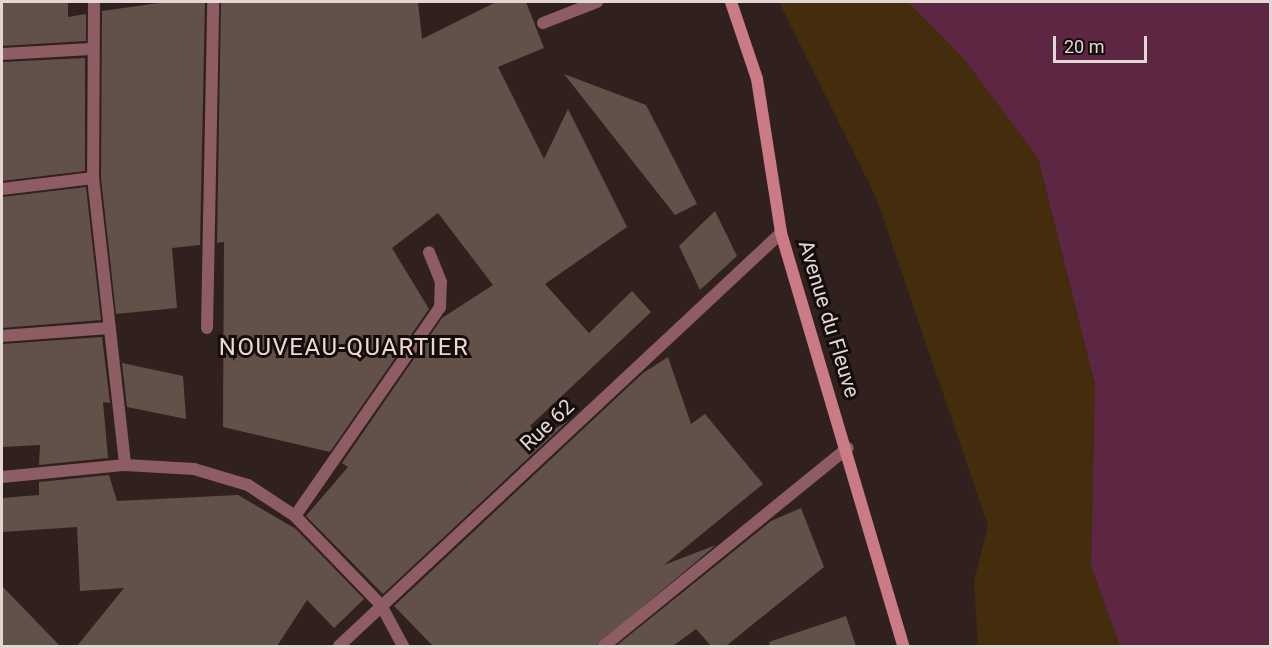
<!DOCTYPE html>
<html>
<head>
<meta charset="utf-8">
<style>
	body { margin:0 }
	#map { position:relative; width:1272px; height:648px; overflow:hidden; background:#31211e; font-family:Roboto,sans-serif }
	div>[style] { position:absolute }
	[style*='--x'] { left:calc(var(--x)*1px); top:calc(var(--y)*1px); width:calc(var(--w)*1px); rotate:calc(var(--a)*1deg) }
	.green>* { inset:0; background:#442d0c }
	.water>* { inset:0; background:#5d2743 }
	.building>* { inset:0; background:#615148 }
	.lane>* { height:12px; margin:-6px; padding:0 6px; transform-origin:6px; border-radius:6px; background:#8e5d63 }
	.street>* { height:12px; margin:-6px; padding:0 6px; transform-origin:6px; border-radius:6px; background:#8e5d63 }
	.secondary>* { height:12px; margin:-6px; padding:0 6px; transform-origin:6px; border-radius:6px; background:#ca7b86 }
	span { translate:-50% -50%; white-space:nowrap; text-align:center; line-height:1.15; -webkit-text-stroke:6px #140d0b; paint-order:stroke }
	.street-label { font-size:21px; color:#e2d7d5 }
	.quarter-label { font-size:24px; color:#edd7d2; letter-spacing:1.5px }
	.frame { position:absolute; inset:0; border:3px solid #e2d7d5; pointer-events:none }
	.scale { position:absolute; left:1053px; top:36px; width:94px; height:27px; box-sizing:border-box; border:3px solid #e2d7d5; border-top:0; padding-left:8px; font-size:18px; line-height:21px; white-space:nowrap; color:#e2d7d5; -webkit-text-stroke:4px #140d0b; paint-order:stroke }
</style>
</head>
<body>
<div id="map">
	<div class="green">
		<div style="clip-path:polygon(779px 2px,908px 2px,964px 59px,1038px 158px,1095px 384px,1091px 566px,1120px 646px,978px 646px,974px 582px,988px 525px,876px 197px)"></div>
	</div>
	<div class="water">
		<div style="clip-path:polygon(908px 2px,1270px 2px,1270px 646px,1120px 646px,1091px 566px,1095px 384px,1038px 158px,964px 59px)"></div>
	</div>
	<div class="building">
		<div style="clip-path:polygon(2px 2px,68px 2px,68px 17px,86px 14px,86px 41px,2px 46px)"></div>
		<div style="clip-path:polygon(166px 2px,205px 2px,200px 245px,172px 248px,177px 308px,116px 314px,101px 178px,102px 11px)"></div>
		<div style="clip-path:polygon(221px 2px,418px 2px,422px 39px,496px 2px,526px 2px,544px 48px,498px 67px,544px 159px,568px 109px,627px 227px,545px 284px,589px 333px,632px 291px,651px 312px,530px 426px,540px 438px,568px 421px,383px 594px,306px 516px,348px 467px,342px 463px,442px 318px,493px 285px,438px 213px,392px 248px,429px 309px,330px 452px,223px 427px,224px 242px,217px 243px)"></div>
		<div style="clip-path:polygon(85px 58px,85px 171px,2px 181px,2px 62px)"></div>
		<div style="clip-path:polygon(564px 74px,646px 105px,697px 204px,675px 215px)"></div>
		<div style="clip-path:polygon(86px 187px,101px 320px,2px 328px,2px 197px)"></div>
		<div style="clip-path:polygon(715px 211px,737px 256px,700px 290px,679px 246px)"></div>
		<div style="clip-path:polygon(102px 337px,110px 403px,103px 402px,108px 458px,39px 465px,40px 445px,2px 447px,2px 344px)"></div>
		<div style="clip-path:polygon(668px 357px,691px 424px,705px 414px,763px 484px,664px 565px,716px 545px,596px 646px,433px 646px,394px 606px,643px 373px)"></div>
		<div style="clip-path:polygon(122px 363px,183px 376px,186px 419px,127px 407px)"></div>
		<div style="clip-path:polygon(109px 475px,117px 501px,238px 495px,296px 529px,364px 599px,334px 628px,307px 600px,277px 646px,77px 646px,124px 588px,80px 591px,77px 527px,2px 532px,2px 498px,39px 495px,39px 482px)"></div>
		<div style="clip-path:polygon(801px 508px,824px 567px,726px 646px,711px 646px,696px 629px,673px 646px,616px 646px,771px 521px)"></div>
		<div style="clip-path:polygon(2px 586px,60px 646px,2px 646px)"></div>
		<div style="clip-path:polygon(846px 616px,856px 646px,770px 646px,769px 642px)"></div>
	</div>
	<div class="lane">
		<div style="--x:543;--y:23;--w:58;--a:-21.3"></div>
		<div style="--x:207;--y:328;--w:326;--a:-88.9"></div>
		<div style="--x:295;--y:516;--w:254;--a:-55.2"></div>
		<div style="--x:440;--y:307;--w:25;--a:-88"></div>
		<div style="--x:441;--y:282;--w:32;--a:-112"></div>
	</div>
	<div class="street">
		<div style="--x:94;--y:2;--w:176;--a:90.3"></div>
		<div style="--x:93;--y:178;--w:289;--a:83.6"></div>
		<div style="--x:2;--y:54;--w:89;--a:-3.2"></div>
		<div style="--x:2;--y:189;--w:92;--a:-6.9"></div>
		<div style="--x:2;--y:336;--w:107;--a:-4.3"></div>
		<div style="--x:2;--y:477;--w:124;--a:-5.6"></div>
		<div style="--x:125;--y:465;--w:69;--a:3.3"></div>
		<div style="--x:194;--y:469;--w:56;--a:16.5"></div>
		<div style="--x:248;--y:485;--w:56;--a:33.4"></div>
		<div style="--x:295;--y:516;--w:124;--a:46"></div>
		<div style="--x:381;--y:605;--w:47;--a:61.8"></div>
		<div style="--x:339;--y:646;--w:605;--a:-43.06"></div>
		<div style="--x:604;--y:646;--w:314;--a:-39.1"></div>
	</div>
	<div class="secondary">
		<div style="--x:731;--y:2;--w:81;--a:71.3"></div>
		<div style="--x:757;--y:79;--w:156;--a:81.1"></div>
		<div style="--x:781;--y:233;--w:431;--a:73.5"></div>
	</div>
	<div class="street-label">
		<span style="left:829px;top:319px;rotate:73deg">Avenue du Fleuve</span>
		<span style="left:547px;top:425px;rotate:-43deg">Rue 62</span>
	</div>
	<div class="quarter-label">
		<span style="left:344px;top:348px">NOUVEAU-QUARTIER</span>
	</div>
	<div class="frame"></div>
	<div class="scale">20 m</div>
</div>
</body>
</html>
